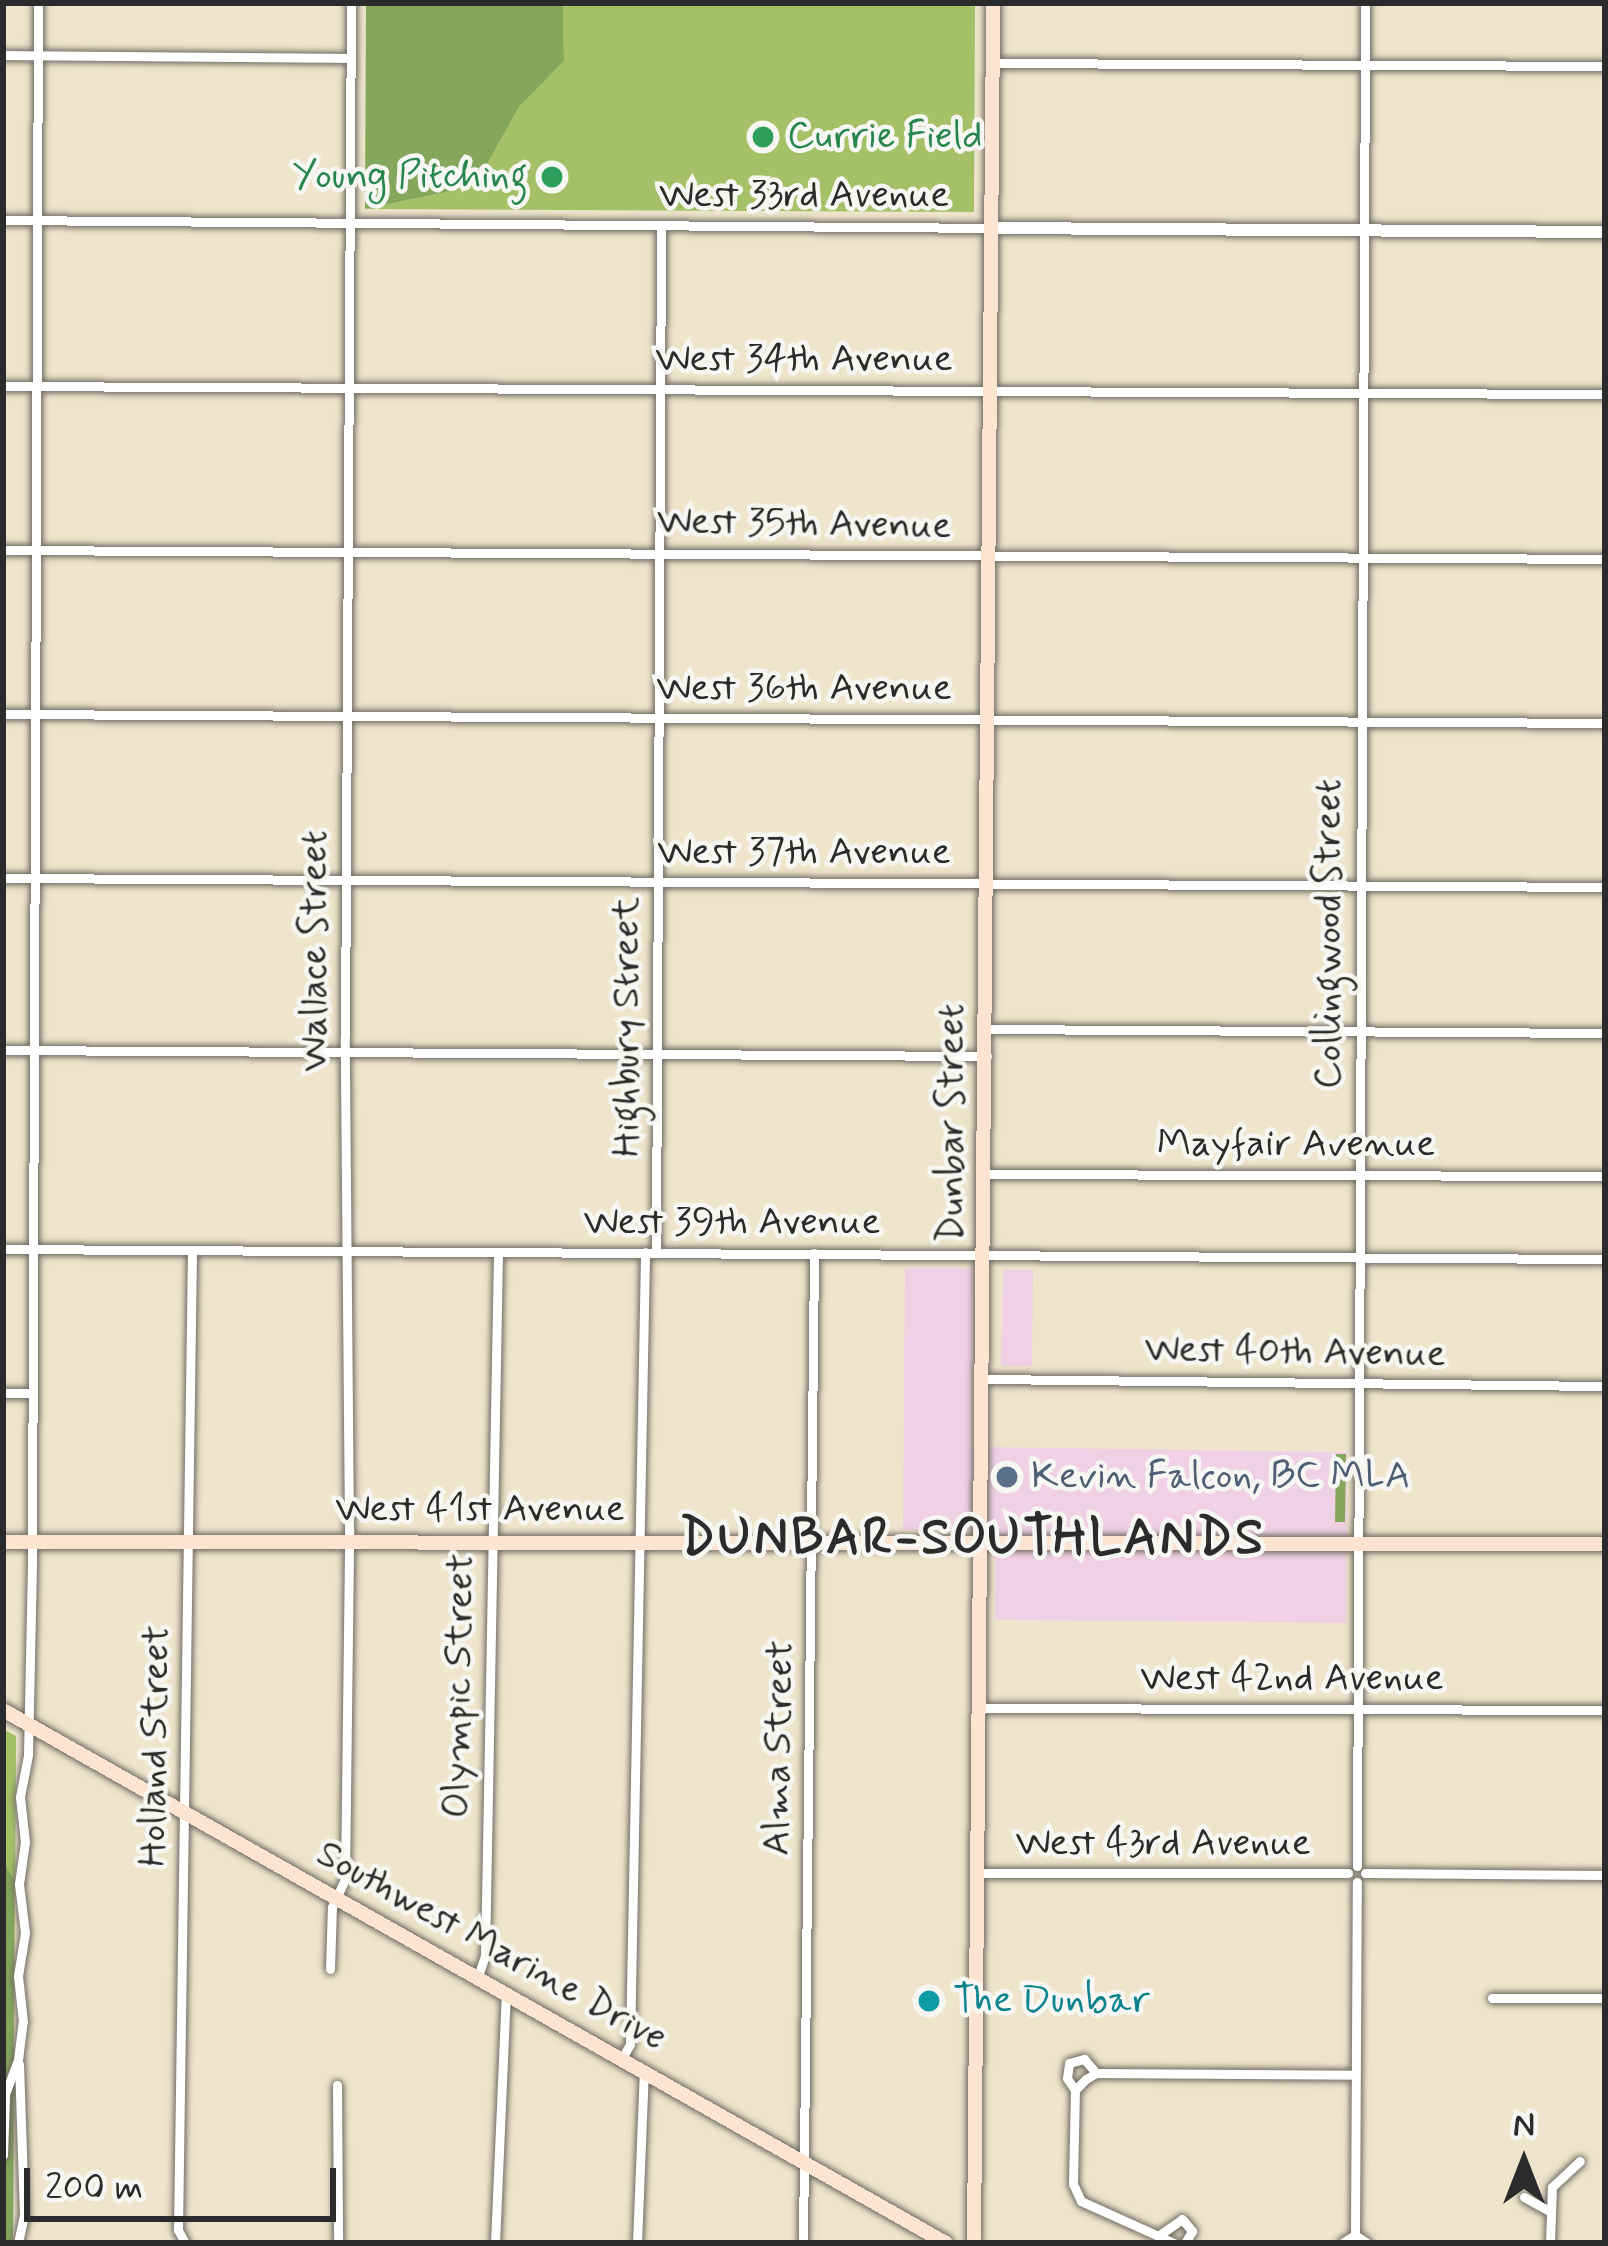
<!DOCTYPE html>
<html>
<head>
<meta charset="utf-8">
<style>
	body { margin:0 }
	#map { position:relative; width:1608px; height:2246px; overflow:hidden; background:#efe5cc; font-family:Mynerve,sans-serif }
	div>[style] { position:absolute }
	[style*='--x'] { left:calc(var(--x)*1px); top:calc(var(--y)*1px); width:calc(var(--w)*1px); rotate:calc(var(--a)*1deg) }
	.built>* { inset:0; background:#f0d0e5 }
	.green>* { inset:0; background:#a5c167 }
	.forest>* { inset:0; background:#84a75c }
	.roads { filter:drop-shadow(0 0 3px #706c63) drop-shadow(0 0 3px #706c63) }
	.minor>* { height:9px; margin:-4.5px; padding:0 4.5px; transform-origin:4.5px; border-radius:4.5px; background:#fff }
	.tertiary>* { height:12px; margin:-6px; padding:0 6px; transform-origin:6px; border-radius:6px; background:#fff }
	.secondary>* { height:14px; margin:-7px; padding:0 7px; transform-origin:7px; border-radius:7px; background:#fde4d1 }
	.dots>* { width:33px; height:33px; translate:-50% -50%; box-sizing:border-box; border:6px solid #f6f6f2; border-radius:50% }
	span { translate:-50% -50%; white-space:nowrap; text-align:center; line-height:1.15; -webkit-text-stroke:9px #f6f6f2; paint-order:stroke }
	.leisure-label { font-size:39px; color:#27864d }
	.left { translate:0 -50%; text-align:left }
	.right { translate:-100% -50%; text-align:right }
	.street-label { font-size:39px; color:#2b2b2b }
	.service-label { font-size:39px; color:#4e5e75 }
	.culture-label { font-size:39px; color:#0d838f }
	.district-label { font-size:51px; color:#2b2b2b; font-weight:700; letter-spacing:3px }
	.frame { position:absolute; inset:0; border:6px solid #2b2b2b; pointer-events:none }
	.north { position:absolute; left:1464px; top:2102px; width:120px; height:120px; -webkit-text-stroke:9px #f6f6f2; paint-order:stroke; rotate:0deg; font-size:33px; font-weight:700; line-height:48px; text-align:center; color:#2b2b2b }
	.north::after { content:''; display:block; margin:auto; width:42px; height:54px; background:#2b2b2b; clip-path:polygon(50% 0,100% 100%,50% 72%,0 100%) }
	.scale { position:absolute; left:24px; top:2168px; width:312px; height:54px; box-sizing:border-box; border:6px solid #2b2b2b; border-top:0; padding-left:15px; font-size:36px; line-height:42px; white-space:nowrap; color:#2b2b2b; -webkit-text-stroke:9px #f6f6f2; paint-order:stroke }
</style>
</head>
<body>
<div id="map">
	<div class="built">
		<div style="clip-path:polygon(905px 1268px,973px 1268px,972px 1447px,1347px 1452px,1346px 1623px,995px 1620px,995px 1531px,903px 1530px)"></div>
		<div style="clip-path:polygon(1003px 1270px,1033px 1270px,1032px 1366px,1001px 1366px)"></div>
	</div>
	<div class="green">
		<div style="clip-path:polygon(563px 3px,975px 3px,974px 212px,365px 209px,475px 186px,519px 107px,564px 61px)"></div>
		<div style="clip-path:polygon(3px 1729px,16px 1736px,13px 2243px,3px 2243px)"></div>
	</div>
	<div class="forest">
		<div style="clip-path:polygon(366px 3px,563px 3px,564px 61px,519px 107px,475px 186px,365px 209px)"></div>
		<div style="clip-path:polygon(1336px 1454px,1346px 1454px,1345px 1522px,1335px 1522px)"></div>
		<div style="clip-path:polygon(3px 1861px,14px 1880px,13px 2243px,3px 2243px)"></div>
	</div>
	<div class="roads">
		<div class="minor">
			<div style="--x:3;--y:55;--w:348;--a:0.5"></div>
			<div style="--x:993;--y:63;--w:612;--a:0.28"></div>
			<div style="--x:3;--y:220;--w:989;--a:0.46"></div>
			<div style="--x:3;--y:386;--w:1602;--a:0.29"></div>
			<div style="--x:3;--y:550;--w:1602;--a:0.32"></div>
			<div style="--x:3;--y:714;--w:1602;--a:0.32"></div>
			<div style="--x:3;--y:878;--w:1602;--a:0.32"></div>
			<div style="--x:987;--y:1029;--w:618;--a:0.37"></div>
			<div style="--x:3;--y:1050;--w:984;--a:0.35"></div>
			<div style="--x:986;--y:1174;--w:619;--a:0.19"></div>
			<div style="--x:3;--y:1249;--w:1602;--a:0.36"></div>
			<div style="--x:656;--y:1252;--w:1027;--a:-89.72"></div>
			<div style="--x:985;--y:1379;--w:620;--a:0.65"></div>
			<div style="--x:3;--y:1393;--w:28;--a:0"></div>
			<div style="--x:980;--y:1708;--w:625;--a:0.18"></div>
			<div style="--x:1357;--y:1866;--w:1863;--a:-89.75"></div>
			<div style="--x:977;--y:1873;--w:371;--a:0"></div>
			<div style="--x:1365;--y:1873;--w:240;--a:0.5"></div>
			<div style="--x:330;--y:1969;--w:62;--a:-88.2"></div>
			<div style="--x:332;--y:1907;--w:31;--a:-65"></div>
			<div style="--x:345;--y:1879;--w:349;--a:-89.3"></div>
			<div style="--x:349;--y:1530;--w:494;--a:-90.5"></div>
			<div style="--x:345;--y:1036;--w:1033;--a:-89.67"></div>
			<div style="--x:478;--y:1976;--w:21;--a:-71"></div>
			<div style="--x:485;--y:1956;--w:704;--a:-88.94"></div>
			<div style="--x:1492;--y:1998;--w:113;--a:0"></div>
			<div style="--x:622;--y:2058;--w:16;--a:-60"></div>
			<div style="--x:630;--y:2044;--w:792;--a:-88.91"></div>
			<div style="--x:337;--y:2085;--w:158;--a:89.6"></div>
			<div style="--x:1075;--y:2090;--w:14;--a:-124"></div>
			<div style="--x:1067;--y:2078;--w:15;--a:-82"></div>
			<div style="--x:1069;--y:2063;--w:16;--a:-15"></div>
			<div style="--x:1084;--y:2059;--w:18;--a:49"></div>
			<div style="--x:3;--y:2155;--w:61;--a:-88.1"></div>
			<div style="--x:5;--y:2094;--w:36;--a:-69"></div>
			<div style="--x:18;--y:2060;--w:38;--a:-83"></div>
			<div style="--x:23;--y:2022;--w:46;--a:-96.2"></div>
			<div style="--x:18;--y:1976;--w:44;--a:-80.8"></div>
			<div style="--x:25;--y:1933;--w:49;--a:-97"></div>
			<div style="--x:19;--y:1884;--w:42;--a:-81.9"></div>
			<div style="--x:25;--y:1842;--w:45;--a:-96.3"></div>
			<div style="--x:20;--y:1797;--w:43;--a:-79.2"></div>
			<div style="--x:28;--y:1755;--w:196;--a:-88.8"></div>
			<div style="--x:32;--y:1559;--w:1556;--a:-89.78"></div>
			<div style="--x:1524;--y:2197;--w:31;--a:29"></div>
			<div style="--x:1355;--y:2235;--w:353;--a:-89.7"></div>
			<div style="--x:1158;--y:2236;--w:29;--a:-35"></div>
			<div style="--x:1182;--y:2219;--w:16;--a:50"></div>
			<div style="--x:1192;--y:2231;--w:14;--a:120"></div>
			<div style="--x:18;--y:2243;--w:30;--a:-78"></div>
			<div style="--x:24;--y:2214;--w:150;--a:-91.9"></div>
			<div style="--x:185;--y:2243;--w:15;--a:-118"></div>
			<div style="--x:178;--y:2230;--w:979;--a:-89.18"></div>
			<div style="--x:495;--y:2243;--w:250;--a:-87.5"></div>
			<div style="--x:637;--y:2243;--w:172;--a:-87.7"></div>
			<div style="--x:803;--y:2243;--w:990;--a:-89.36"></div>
			<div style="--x:1174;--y:2243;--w:102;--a:-155.7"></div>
			<div style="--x:1081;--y:2201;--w:19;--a:-115"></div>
			<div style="--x:1073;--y:2184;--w:94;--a:-88.8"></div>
			<div style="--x:1075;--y:2090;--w:16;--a:-45"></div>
			<div style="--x:1086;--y:2079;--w:12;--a:-31"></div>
			<div style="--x:1096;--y:2073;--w:259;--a:0.4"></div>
			<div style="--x:1342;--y:2243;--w:15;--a:-32"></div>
			<div style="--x:1355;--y:2235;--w:14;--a:34"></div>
			<div style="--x:1550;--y:2243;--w:56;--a:-88"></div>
			<div style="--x:1552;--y:2187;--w:38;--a:-43"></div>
		</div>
		<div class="tertiary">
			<div style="--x:992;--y:228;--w:613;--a:0.37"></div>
		</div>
		<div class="secondary">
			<div style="--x:3;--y:1542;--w:1602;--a:0.07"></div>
			<div style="--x:3;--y:1710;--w:1083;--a:29.48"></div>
			<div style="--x:974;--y:2243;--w:2240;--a:-89.51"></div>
		</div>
	</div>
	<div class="dots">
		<div style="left:763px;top:137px;background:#2e9e5b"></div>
		<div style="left:552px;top:177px;background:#2e9e5b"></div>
		<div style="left:1007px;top:1477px;background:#5c6f8a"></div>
		<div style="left:929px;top:2001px;background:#0f9aa8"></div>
	</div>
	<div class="leisure-label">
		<span class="left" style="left:787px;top:137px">Currie Field</span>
		<span class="right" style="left:528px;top:177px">Young Pitching</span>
	</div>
	<div class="street-label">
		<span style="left:804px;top:196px">West 33rd Avenue</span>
		<span style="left:804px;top:360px">West 34th Avenue</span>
		<span style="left:804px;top:525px;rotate:1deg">West 35th Avenue</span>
		<span style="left:804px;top:689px">West 36th Avenue</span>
		<span style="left:804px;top:853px">West 37th Avenue</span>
		<span style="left:1330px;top:934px;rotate:-90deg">Collingwood Street</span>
		<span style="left:316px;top:951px;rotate:-90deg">Wallace Street</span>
		<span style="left:628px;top:1027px;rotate:-90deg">Highbury Street</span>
		<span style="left:953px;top:1123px;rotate:-90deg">Dunbar Street</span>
		<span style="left:1296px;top:1145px">Mayfair Avenue</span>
		<span style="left:732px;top:1223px">West 39th Avenue</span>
		<span style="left:1295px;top:1353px;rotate:1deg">West 40th Avenue</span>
		<span style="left:480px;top:1510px">West 41st Avenue</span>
		<span style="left:1292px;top:1679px">West 42nd Avenue</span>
		<span style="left:460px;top:1686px;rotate:-89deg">Olympic Street</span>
		<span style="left:156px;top:1746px;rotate:-89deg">Holland Street</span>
		<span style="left:780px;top:1748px;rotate:-89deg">Alma Street</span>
		<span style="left:1163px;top:1844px">West 43rd Avenue</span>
		<span style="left:491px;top:1947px;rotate:29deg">Southwest Marine Drive</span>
	</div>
	<div class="service-label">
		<span class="left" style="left:1031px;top:1477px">Kevin Falcon, BC MLA</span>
	</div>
	<div class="culture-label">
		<span class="left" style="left:953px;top:2001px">The Dunbar</span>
	</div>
	<div class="district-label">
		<span style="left:973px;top:1539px">DUNBAR-SOUTHLANDS</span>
	</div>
	<div class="frame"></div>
	<div class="north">N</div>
	<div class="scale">200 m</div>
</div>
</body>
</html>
